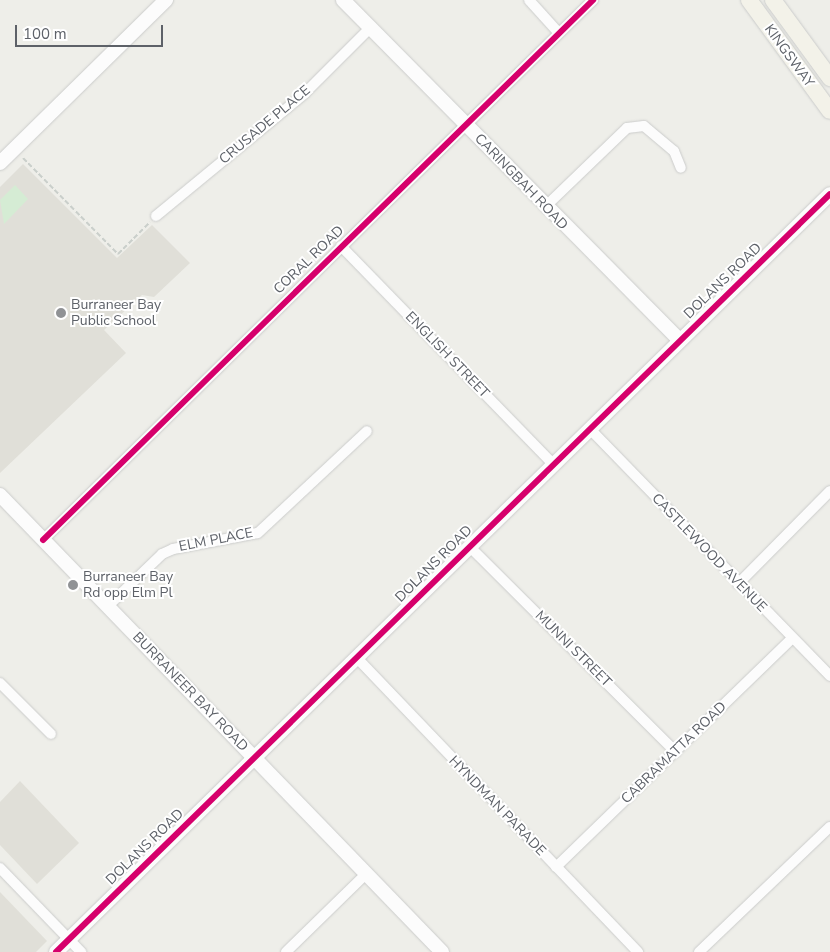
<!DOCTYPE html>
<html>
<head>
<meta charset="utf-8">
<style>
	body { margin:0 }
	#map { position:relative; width:830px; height:952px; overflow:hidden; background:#eeeee9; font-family:"Nunito Sans",sans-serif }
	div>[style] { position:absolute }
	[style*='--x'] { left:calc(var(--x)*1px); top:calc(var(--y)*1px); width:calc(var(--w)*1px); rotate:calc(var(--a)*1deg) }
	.education>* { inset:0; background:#e0dfd8 }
	.green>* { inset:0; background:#d5ecd4 }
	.path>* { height:2px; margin-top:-1px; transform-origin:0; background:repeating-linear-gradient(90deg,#cacfcb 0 5px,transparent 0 7.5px) }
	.roads { filter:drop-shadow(0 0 1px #cbcccb) drop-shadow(0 0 1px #cbcccb) }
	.minor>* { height:10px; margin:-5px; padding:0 5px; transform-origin:5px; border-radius:5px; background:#fcfcfc }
	.tertiary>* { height:14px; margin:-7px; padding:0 7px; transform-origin:7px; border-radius:7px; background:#fcfcfc }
	.primary>* { height:16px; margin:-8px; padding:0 8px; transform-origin:8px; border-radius:8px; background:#f3f2e9 }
	.cycleway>* { height:6px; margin:-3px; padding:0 3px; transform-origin:3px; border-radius:3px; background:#d6006c }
	.dots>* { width:14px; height:14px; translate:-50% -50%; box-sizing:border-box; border:2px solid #fff; border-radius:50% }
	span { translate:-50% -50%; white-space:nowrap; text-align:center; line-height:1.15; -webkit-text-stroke:4px #fff; paint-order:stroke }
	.street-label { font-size:14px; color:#5d6168 }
	.poi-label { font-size:14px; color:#5d6168 }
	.left { translate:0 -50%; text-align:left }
	.scale { position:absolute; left:15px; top:25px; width:148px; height:22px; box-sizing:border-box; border:2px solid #5d6168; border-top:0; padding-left:6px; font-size:15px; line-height:18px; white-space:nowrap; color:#5d6168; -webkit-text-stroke:4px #fff; paint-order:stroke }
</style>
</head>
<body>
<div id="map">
	<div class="education">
		<div style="clip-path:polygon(23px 164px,117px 258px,152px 225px,190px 263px,154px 297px,142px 295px,104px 330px,126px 353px,0 473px,0 187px)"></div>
		<div style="clip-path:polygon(20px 781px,79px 843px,37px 884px,0 845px,0 802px)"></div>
		<div style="clip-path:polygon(0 892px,47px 941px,36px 952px,0 952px)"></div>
	</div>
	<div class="green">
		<div style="clip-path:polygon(15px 185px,28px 199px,4px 224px,0 200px)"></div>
	</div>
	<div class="path">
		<div style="--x:23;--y:158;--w:135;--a:45.3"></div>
		<div style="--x:118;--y:254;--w:45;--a:-45"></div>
	</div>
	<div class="roads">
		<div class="minor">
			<div style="--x:529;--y:0;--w:43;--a:47.8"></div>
			<div style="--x:545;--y:207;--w:114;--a:-43.9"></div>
			<div style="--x:627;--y:128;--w:17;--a:-7"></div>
			<div style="--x:644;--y:126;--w:39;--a:40"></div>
			<div style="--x:674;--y:151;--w:18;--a:68"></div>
			<div style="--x:156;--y:216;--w:193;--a:-39.5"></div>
			<div style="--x:305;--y:93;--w:91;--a:-45"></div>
			<div style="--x:341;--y:246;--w:304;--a:45.8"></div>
			<div style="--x:589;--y:428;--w:346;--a:45.8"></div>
			<div style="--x:43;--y:540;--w:771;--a:-44.47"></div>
			<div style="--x:469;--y:546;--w:292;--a:44.9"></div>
			<div style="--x:738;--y:584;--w:131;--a:-45.3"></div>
			<div style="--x:107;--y:607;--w:76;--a:-43.9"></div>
			<div style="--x:162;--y:554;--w:12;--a:-24"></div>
			<div style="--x:173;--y:549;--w:86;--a:-10.7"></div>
			<div style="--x:258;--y:533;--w:149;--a:-43.1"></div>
			<div style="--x:357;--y:658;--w:407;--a:46.3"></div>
			<div style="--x:0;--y:683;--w:72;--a:45"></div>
			<div style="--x:556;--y:867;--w:329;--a:-44.1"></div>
			<div style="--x:0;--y:868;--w:117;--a:46"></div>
			<div style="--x:286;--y:952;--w:112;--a:-44.3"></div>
			<div style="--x:699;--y:952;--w:181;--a:-43.7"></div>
		</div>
		<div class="tertiary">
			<div style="--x:343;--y:0;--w:479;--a:45.3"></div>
			<div style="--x:0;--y:163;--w:233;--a:-44.5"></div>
			<div style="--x:0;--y:495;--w:636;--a:45.96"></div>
			<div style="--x:56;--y:952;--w:1083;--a:-44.4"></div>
		</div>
		<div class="primary">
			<div style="--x:749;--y:0;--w:137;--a:53.9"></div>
			<div style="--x:773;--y:0;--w:97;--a:53.8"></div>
		</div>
	</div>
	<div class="cycleway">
		<div style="--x:43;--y:540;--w:771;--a:-44.47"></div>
		<div style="--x:56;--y:952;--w:1083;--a:-44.4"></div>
	</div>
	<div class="dots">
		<div style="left:61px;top:313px;background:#909295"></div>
		<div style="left:73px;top:585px;background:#909295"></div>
	</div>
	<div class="street-label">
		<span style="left:789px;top:56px;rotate:54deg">KINGSWAY</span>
		<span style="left:265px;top:125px;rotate:-40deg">CRUSADE PLACE</span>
		<span style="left:521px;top:182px;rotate:46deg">CARINGBAH ROAD</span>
		<span style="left:309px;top:260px;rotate:-44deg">CORAL ROAD</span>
		<span style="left:723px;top:281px;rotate:-44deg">DOLANS ROAD</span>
		<span style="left:447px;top:355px;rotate:46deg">ENGLISH STREET</span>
		<span style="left:216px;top:540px;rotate:-11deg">ELM PLACE</span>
		<span style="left:709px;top:553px;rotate:46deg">CASTLEWOOD AVENUE</span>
		<span style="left:434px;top:564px;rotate:-45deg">DOLANS ROAD</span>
		<span style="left:573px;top:649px;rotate:45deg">MUNNI STREET</span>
		<span style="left:190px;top:692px;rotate:46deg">BURRANEER BAY ROAD</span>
		<span style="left:674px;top:753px;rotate:-44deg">CABRAMATTA ROAD</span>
		<span style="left:497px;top:806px;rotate:46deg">HYNDMAN PARADE</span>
		<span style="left:145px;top:847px;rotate:-44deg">DOLANS ROAD</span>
	</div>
	<div class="poi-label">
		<span class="left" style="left:71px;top:313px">Burraneer Bay<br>Public School</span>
		<span class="left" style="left:83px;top:585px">Burraneer Bay<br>Rd opp Elm Pl</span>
	</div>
	<div class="scale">100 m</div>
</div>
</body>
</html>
